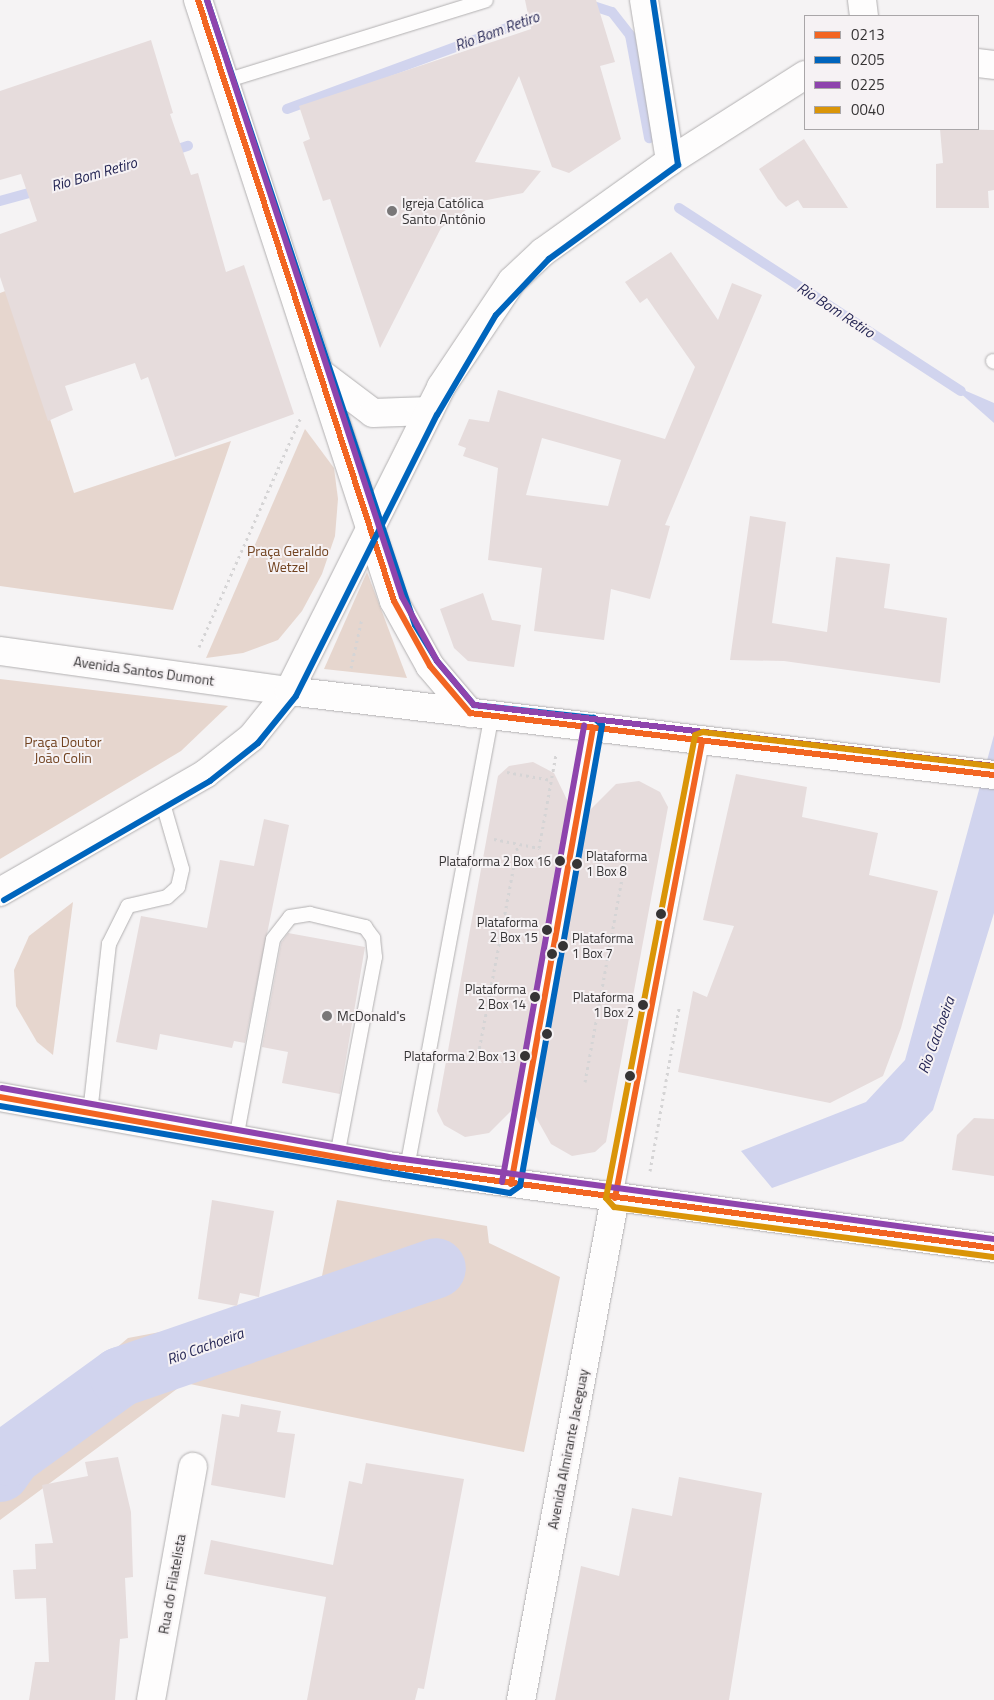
<!DOCTYPE html>
<html>
<head>
<meta charset="utf-8">
<style>
	body { margin:0 }
	#map { position:relative; width:994px; height:1700px; overflow:hidden; background:#f5f3f4; font-family:"Titillium Web",sans-serif }
	div>[style] { position:absolute }
	[style*='--x'] { left:calc(var(--x)*1px); top:calc(var(--y)*1px); width:calc(var(--w)*1px); rotate:calc(var(--a)*1deg) }
	.green>* { inset:0; background:#e6d6ce }
	.water>* { inset:0; background:#d1d4ee }
	.stream>* { height:10px; margin:-5px; padding:0 5px; transform-origin:5px; border-radius:5px; background:#d1d4ee }
	.river>* { height:60px; margin:-30px; padding:0 30px; transform-origin:30px; border-radius:30px; background:#d1d4ee }
	.building>* { inset:0; background:#e6dcdc }
	.path>* { height:3px; margin-top:-1.5px; transform-origin:0; background:repeating-linear-gradient(90deg,#d5d4d5 0 2.5px,transparent 0 6.5px) }
	.roads { filter:drop-shadow(0 0 1px #b2b0b1) drop-shadow(0 0 1px #b2b0b1) }
	.lane>* { height:14px; margin:-7px; padding:0 7px; transform-origin:7px; border-radius:7px; background:#fefdfd }
	.street>* { height:28px; margin:-14px; padding:0 14px; transform-origin:14px; border-radius:14px; background:#fefdfd }
	.secondary>* { height:28px; margin:-14px; padding:0 14px; transform-origin:14px; border-radius:14px; background:#fefdfd }
	.primary>* { height:28px; margin:-14px; padding:0 14px; transform-origin:14px; border-radius:14px; background:#fefdfd }
	.bus-1>* { height:6px; margin:-3px; padding:0 3px; transform-origin:3px; border-radius:3px; background:#f26522 }
	.bus-2>* { height:6px; margin:-3px; padding:0 3px; transform-origin:3px; border-radius:3px; background:#0065bd }
	.bus-3>* { height:6px; margin:-3px; padding:0 3px; transform-origin:3px; border-radius:3px; background:#8e44ad }
	.bus-4>* { height:6px; margin:-3px; padding:0 3px; transform-origin:3px; border-radius:3px; background:#da9508 }
	.dots>* { width:14px; height:14px; translate:-50% -50%; box-sizing:border-box; border:2px solid #f6f2f4; border-radius:50% }
	span { translate:-50% -50%; white-space:nowrap; text-align:center; line-height:1.15; -webkit-text-stroke:4px #f6f2f4; paint-order:stroke }
	.bus-label { font-size:13px; color:#363435 }
	.left { translate:0 -50%; text-align:left }
	.right { translate:-100% -50%; text-align:right }
	.poi-label { font-size:14px; color:#363435 }
	.park-label { font-size:14px; color:#71421f }
	.street-label { font-size:14px; color:#363435 }
	.water-label { font-size:15px; color:#262755; font-style:italic }
	.legend { position:absolute; left:804px; top:15px; width:175px; height:115px; box-sizing:border-box; background:#f6f2f4; border:1px solid #a9a6a8; margin:0; padding:6px 9px; list-style:none; font-size:15px; color:#363435 }
	.legend li { display:flex; align-items:center; gap:10px; height:25px }
	.legend b { width:25px; border:1px solid #a9a6a8 }
</style>
</head>
<body>
<div id="map">
	<div class="green">
		<div style="clip-path:polygon(8px 290px,74px 493px,231px 441px,173px 610px,0 586px,0 293px)"></div>
		<div style="clip-path:polygon(305px 429px,334px 468px,338px 499px,335px 536px,322px 574px,302px 611px,278px 640px,243px 653px,206px 658px)"></div>
		<div style="clip-path:polygon(367px 572px,407px 678px,324px 669px)"></div>
		<div style="clip-path:polygon(0 679px,228px 706px,181px 751px,0 859px)"></div>
		<div style="clip-path:polygon(73px 902px,53px 1055px,37px 1042px,16px 1006px,14px 970px,29px 936px)"></div>
		<div style="clip-path:polygon(337px 1200px,487px 1226px,489px 1243px,560px 1277px,524px 1452px,185px 1383px,0 1520px,0 1447px,128px 1338px,256px 1314px,319px 1291px)"></div>
	</div>
	<div class="water">
		<div style="clip-path:polygon(950px 384px,994px 403px,994px 423px)"></div>
		<div style="clip-path:polygon(994px 735px,994px 913px,933px 1110px,903px 1141px,772px 1188px,741px 1151px,866px 1102px,905px 1060px)"></div>
	</div>
	<div class="stream">
		<div style="--x:587;--y:4;--w:26;--a:18"></div>
		<div style="--x:612;--y:12;--w:29;--a:52"></div>
		<div style="--x:630;--y:35;--w:105;--a:79.5"></div>
		<div style="--x:287;--y:109;--w:272;--a:-20.2"></div>
		<div style="--x:169;--y:152;--w:20;--a:-18"></div>
		<div style="--x:0;--y:201;--w:41;--a:-15.4"></div>
		<div style="--x:679;--y:208;--w:336;--a:33"></div>
	</div>
	<div class="river">
		<div style="--x:0;--y:1472;--w:19;--a:-55"></div>
		<div style="--x:11;--y:1456;--w:135;--a:-35.9"></div>
		<div style="--x:120;--y:1377;--w:334;--a:-19"></div>
	</div>
	<div class="building">
		<div style="clip-path:polygon(525px 0,596px 0,615px 62px,600px 66px,621px 139px,569px 173px,552px 167px,519px 76px,475px 162px,541px 171px,523px 193px,477px 202px,441px 228px,380px 348px,330px 199px,323px 201px,303px 142px,310px 139px,299px 106px,531px 29px)"></div>
		<div style="clip-path:polygon(151px 40px,173px 113px,170px 114px,191px 175px,198px 173px,226px 272px,244px 265px,294px 414px,175px 457px,148px 377px,141px 380px,135px 363px,65px 386px,73px 410px,48px 421px,0 277px,0 234px,37px 221px,21px 174px,0 180px,0 91px)"></div>
		<div style="clip-path:polygon(940px 129px,994px 130px,994px 190px,988px 191px,989px 208px,936px 208px,936px 164px,943px 163px)"></div>
		<div style="clip-path:polygon(804px 139px,848px 208px,803px 208px,798px 200px,786px 207px,778px 199px,759px 169px)"></div>
		<div style="clip-path:polygon(evenodd,671px 252px,718px 320px,732px 283px,762px 295px,665px 525px,670px 526px,650px 599px,611px 589px,604px 640px,534px 631px,542px 568px,488px 560px,498px 468px,463px 456px,466px 448px,458px 445px,469px 419px,489px 422px,498px 390px,665px 439px,695px 367px,647px 298px,640px 303px,625px 282px,671px 252px,542px 438px,621px 460px,608px 506px,526px 495px,542px 438px)"></div>
		<div style="clip-path:polygon(750px 516px,786px 522px,772px 623px,827px 632px,836px 557px,890px 564px,884px 608px,947px 618px,940px 683px,784px 661px,730px 660px)"></div>
		<div style="clip-path:polygon(483px 593px,492px 620px,521px 625px,514px 667px,468px 661px,454px 648px,440px 609px)"></div>
		<div style="clip-path:polygon(533px 762px,554px 773px,570px 806px,516px 1106px,489px 1133px,465px 1137px,444px 1125px,437px 1111px,498px 776px,509px 766px)"></div>
		<div style="clip-path:polygon(736px 774px,807px 787px,802px 817px,878px 833px,869px 875px,938px 891px,901px 1028px,883px 1076px,830px 1103px,678px 1072px,693px 991px,707px 997px,734px 926px,703px 920px)"></div>
		<div style="clip-path:polygon(639px 781px,660px 792px,668px 807px,606px 1142px,595px 1152px,572px 1156px,551px 1144px,533px 1112px,587px 813px,616px 784px)"></div>
		<div style="clip-path:polygon(264px 819px,289px 825px,245px 1043px,234px 1041px,232px 1048px,160px 1034px,157px 1050px,116px 1042px,141px 916px,207px 928px,220px 860px,254px 866px)"></div>
		<div style="clip-path:polygon(288px 933px,365px 947px,340px 1094px,282px 1083px,288px 1052px,262px 1047px,281px 943px)"></div>
		<div style="clip-path:polygon(974px 1118px,994px 1119px,994px 1176px,952px 1170px,957px 1135px)"></div>
		<div style="clip-path:polygon(212px 1200px,274px 1211px,259px 1297px,240px 1293px,237px 1306px,198px 1299px)"></div>
		<div style="clip-path:polygon(241px 1404px,281px 1411px,277px 1432px,295px 1434px,285px 1498px,211px 1485px,222px 1414px,239px 1417px)"></div>
		<div style="clip-path:polygon(118px 1457px,131px 1512px,133px 1577px,125px 1578px,128px 1638px,120px 1639px,115px 1700px,29px 1700px,35px 1662px,49px 1662px,46px 1598px,15px 1599px,13px 1570px,36px 1569px,35px 1544px,53px 1543px,42px 1485px,88px 1476px,85px 1462px)"></div>
		<div style="clip-path:polygon(366px 1463px,464px 1479px,424px 1689px,418px 1688px,415px 1700px,307px 1700px,326px 1597px,204px 1574px,211px 1540px,333px 1565px,349px 1481px,362px 1484px)"></div>
		<div style="clip-path:polygon(679px 1477px,762px 1493px,729px 1700px,555px 1700px,581px 1566px,619px 1576px,632px 1508px,672px 1516px)"></div>
	</div>
	<div class="path">
		<div style="--x:199;--y:647;--w:252;--a:-66.1"></div>
		<div style="--x:351;--y:668;--w:51;--a:-77.6"></div>
		<div style="--x:507;--y:772;--w:45;--a:10.3"></div>
		<div style="--x:494;--y:839;--w:46;--a:11.3"></div>
		<div style="--x:539;--y:848;--w:96;--a:-79.7"></div>
		<div style="--x:477;--y:1061;--w:221;--a:-79.3"></div>
		<div style="--x:585;--y:1082;--w:229;--a:-79.7"></div>
		<div style="--x:650;--y:1171;--w:166;--a:-79.9"></div>
	</div>
	<div class="roads">
		<div class="lane">
			<div style="--x:225;--y:81;--w:273;--a:-17.2"></div>
			<div style="--x:993;--y:361;--w:1;--a:45"></div>
			<div style="--x:90;--y:1113;--w:170;--a:-83.6"></div>
			<div style="--x:109;--y:944;--w:42;--a:-63.4"></div>
			<div style="--x:128;--y:906;--w:40;--a:-13"></div>
			<div style="--x:167;--y:897;--w:15;--a:-42"></div>
			<div style="--x:178;--y:887;--w:18;--a:-77"></div>
			<div style="--x:182;--y:869;--w:72;--a:-106.2"></div>
			<div style="--x:236;--y:1139;--w:203;--a:-79.5"></div>
			<div style="--x:273;--y:939;--w:28;--a:-52"></div>
			<div style="--x:290;--y:917;--w:20;--a:-9"></div>
			<div style="--x:310;--y:914;--w:57;--a:13.3"></div>
			<div style="--x:365;--y:927;--w:14;--a:54"></div>
			<div style="--x:373;--y:938;--w:19;--a:84"></div>
			<div style="--x:375;--y:957;--w:204;--a:100.8"></div>
			<div style="--x:407;--y:1168;--w:461;--a:-79.4"></div>
			<div style="--x:511;--y:1184;--w:464;--a:-79.8"></div>
			<div style="--x:615;--y:1198;--w:465;--a:-79.2"></div>
		</div>
		<div class="street">
			<div style="--x:644;--y:0;--w:163;--a:80.8"></div>
			<div style="--x:862;--y:0;--w:16;--a:83"></div>
			<div style="--x:151;--y:1700;--w:237;--a:-79.8"></div>
			<div style="--x:521;--y:1700;--w:511;--a:-79.39"></div>
		</div>
		<div class="secondary">
			<div style="--x:198;--y:0;--w:632;--a:71.94"></div>
			<div style="--x:394;--y:601;--w:74;--a:61"></div>
			<div style="--x:430;--y:666;--w:62;--a:49.6"></div>
		</div>
		<div class="primary">
			<div style="--x:978;--y:63;--w:16;--a:7"></div>
			<div style="--x:320;--y:373;--w:66;--a:37"></div>
			<div style="--x:373;--y:413;--w:56;--a:-2"></div>
			<div style="--x:0;--y:651;--w:292;--a:7.9"></div>
			<div style="--x:289;--y:691;--w:710;--a:6.79"></div>
			<div style="--x:0;--y:892;--w:237;--a:-29.9"></div>
			<div style="--x:205;--y:774;--w:60;--a:-38.2"></div>
			<div style="--x:252;--y:737;--w:59;--a:-51.2"></div>
			<div style="--x:289;--y:691;--w:340;--a:-63.4"></div>
			<div style="--x:441;--y:387;--w:128;--a:-56.2"></div>
			<div style="--x:512;--y:281;--w:42;--a:-43.1"></div>
			<div style="--x:543;--y:252;--w:156;--a:-35.6"></div>
			<div style="--x:670;--y:161;--w:160;--a:-32.5"></div>
			<div style="--x:0;--y:1097;--w:393;--a:10.1"></div>
			<div style="--x:387;--y:1166;--w:613;--a:7.69"></div>
		</div>
	</div>
	<div class="bus-1">
		<div style="--x:198;--y:0;--w:632;--a:71.94"></div>
		<div style="--x:394;--y:601;--w:74;--a:61"></div>
		<div style="--x:430;--y:666;--w:62;--a:49.6"></div>
		<div style="--x:470;--y:713;--w:528;--a:6.75"></div>
		<div style="--x:0;--y:1097;--w:393;--a:10.1"></div>
		<div style="--x:387;--y:1166;--w:613;--a:7.69"></div>
		<div style="--x:511;--y:1184;--w:464;--a:-79.8"></div>
		<div style="--x:615;--y:1198;--w:465;--a:-79.2"></div>
	</div>
	<div class="bus-2">
		<div style="--x:4;--y:900;--w:238;--a:-30"></div>
		<div style="--x:210;--y:781;--w:61;--a:-38.4"></div>
		<div style="--x:258;--y:743;--w:60;--a:-51"></div>
		<div style="--x:296;--y:696;--w:314;--a:-63.4"></div>
		<div style="--x:437;--y:415;--w:116;--a:-59.5"></div>
		<div style="--x:496;--y:315;--w:77;--a:-46.6"></div>
		<div style="--x:549;--y:259;--w:160;--a:-36.1"></div>
		<div style="--x:678;--y:165;--w:167;--a:-98.6"></div>
		<div style="--x:0;--y:1106;--w:517;--a:9.68"></div>
		<div style="--x:510;--y:1193;--w:12;--a:-35"></div>
		<div style="--x:520;--y:1186;--w:468;--a:-79.9"></div>
		<div style="--x:602;--y:725;--w:11;--a:-139"></div>
		<div style="--x:594;--y:718;--w:121;--a:-173.8"></div>
		<div style="--x:474;--y:705;--w:57;--a:-130.1"></div>
		<div style="--x:437;--y:661;--w:42;--a:-121.4"></div>
		<div style="--x:415;--y:625;--w:659;--a:-108.41"></div>
	</div>
	<div class="bus-3">
		<div style="--x:207;--y:0;--w:628;--a:71.91"></div>
		<div style="--x:402;--y:597;--w:73;--a:61.3"></div>
		<div style="--x:437;--y:661;--w:57;--a:49.9"></div>
		<div style="--x:474;--y:705;--w:524;--a:6.69"></div>
		<div style="--x:2;--y:1088;--w:392;--a:10.1"></div>
		<div style="--x:388;--y:1157;--w:612;--a:7.71"></div>
		<div style="--x:502;--y:1182;--w:464;--a:-79.8"></div>
	</div>
	<div class="bus-4">
		<div style="--x:993;--y:1257;--w:382;--a:-172.5"></div>
		<div style="--x:614;--y:1207;--w:12;--a:-132"></div>
		<div style="--x:606;--y:1198;--w:471;--a:-79.1"></div>
		<div style="--x:695;--y:735;--w:9;--a:-21"></div>
		<div style="--x:703;--y:732;--w:293;--a:6.7"></div>
	</div>
	<div class="dots">
		<div style="left:392px;top:211px;background:#797778"></div>
		<div style="left:560px;top:861px;background:#363435"></div>
		<div style="left:577px;top:864px;background:#363435"></div>
		<div style="left:661px;top:914px;background:#363435"></div>
		<div style="left:547px;top:930px;background:#363435"></div>
		<div style="left:563px;top:946px;background:#363435"></div>
		<div style="left:552px;top:954px;background:#363435"></div>
		<div style="left:535px;top:997px;background:#363435"></div>
		<div style="left:643px;top:1005px;background:#363435"></div>
		<div style="left:327px;top:1016px;background:#797778"></div>
		<div style="left:547px;top:1034px;background:#363435"></div>
		<div style="left:525px;top:1056px;background:#363435"></div>
		<div style="left:630px;top:1076px;background:#363435"></div>
	</div>
	<div class="bus-label">
		<span class="left" style="left:586px;top:864px">Plataforma<br>1 Box 8</span>
		<span class="right" style="left:551px;top:861px">Plataforma 2 Box 16</span>
		<span class="right" style="left:538px;top:930px">Plataforma<br>2 Box 15</span>
		<span class="left" style="left:572px;top:946px">Plataforma<br>1 Box 7</span>
		<span class="right" style="left:526px;top:997px">Plataforma<br>2 Box 14</span>
		<span class="right" style="left:634px;top:1005px">Plataforma<br>1 Box 2</span>
		<span class="right" style="left:516px;top:1056px">Plataforma 2 Box 13</span>
	</div>
	<div class="poi-label">
		<span class="left" style="left:402px;top:211px">Igreja Católica<br>Santo Antônio</span>
		<span class="left" style="left:337px;top:1016px">McDonald's</span>
	</div>
	<div class="park-label">
		<span style="left:288px;top:559px">Praça Geraldo<br>Wetzel</span>
		<span style="left:63px;top:750px">Praça Doutor<br>João Colin</span>
	</div>
	<div class="street-label">
		<span style="left:144px;top:671px;rotate:8deg">Avenida Santos Dumont</span>
		<span style="left:568px;top:1449px;rotate:-79deg">Avenida Almirante Jaceguay</span>
		<span style="left:172px;top:1584px;rotate:-80deg">Rua do Filatelista</span>
	</div>
	<div class="water-label">
		<span style="left:497px;top:31px;rotate:-20deg">Rio Bom Retiro</span>
		<span style="left:94px;top:174px;rotate:-16deg">Rio Bom Retiro</span>
		<span style="left:836px;top:310px;rotate:33deg">Rio Bom Retiro</span>
		<span style="left:936px;top:1035px;rotate:-70deg">Rio Cachoeira</span>
		<span style="left:205px;top:1346px;rotate:-20deg">Rio Cachoeira</span>
	</div>
	<ul class="legend">
	<li><b style="height:6px;background:#f26522"></b>0213</li>
	<li><b style="height:6px;background:#0065bd"></b>0205</li>
	<li><b style="height:6px;background:#8e44ad"></b>0225</li>
	<li><b style="height:6px;background:#da9508"></b>0040</li>
	</ul>
</div>
</body>
</html>
